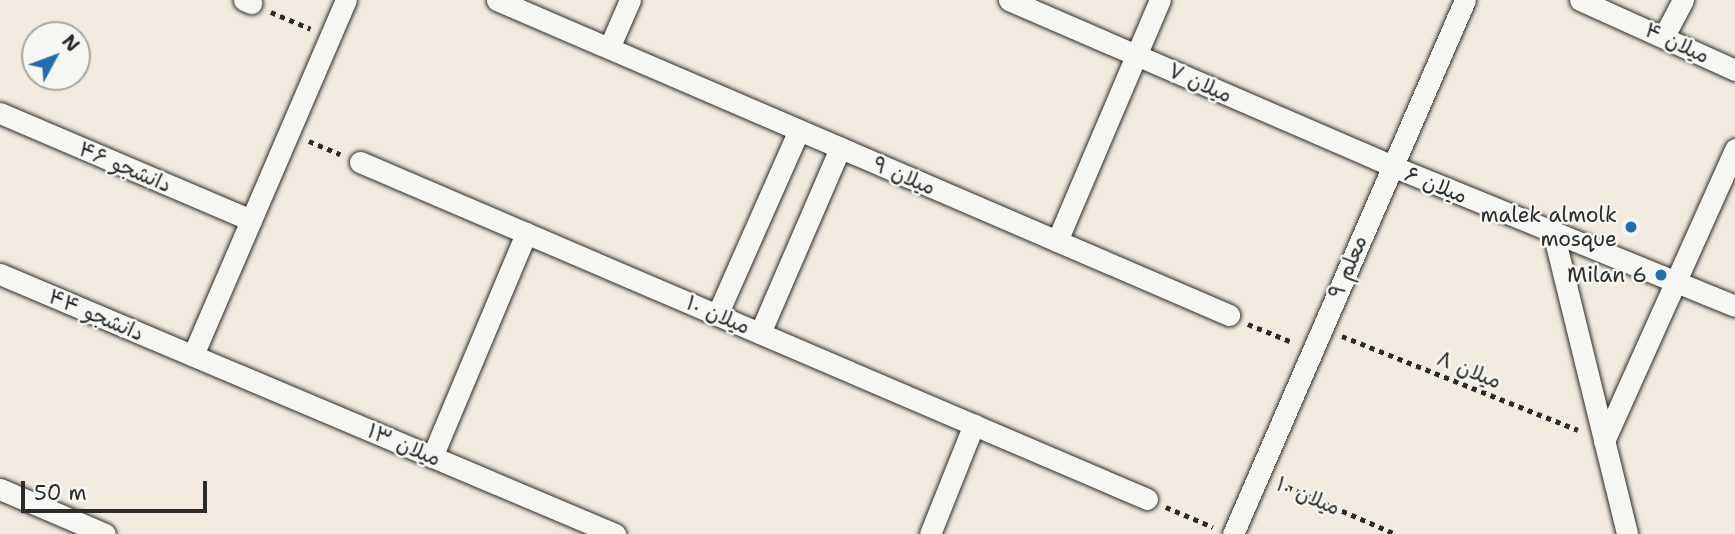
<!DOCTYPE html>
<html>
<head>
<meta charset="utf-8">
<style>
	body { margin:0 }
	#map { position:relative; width:1735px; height:534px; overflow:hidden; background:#f1eade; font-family:"Shantell Sans","Playpen Sans Arabic",sans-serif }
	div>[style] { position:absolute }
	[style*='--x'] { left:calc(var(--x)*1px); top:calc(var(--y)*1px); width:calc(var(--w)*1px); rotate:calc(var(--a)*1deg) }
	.path>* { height:4.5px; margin-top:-2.25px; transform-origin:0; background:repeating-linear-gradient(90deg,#2b2b2b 0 5px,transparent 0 10px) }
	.roads { filter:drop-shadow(0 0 2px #2b2b2b) drop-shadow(0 0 2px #2b2b2b) }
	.street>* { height:21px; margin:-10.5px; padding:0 10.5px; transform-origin:10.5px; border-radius:10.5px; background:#f6f6f2 }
	.dots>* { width:19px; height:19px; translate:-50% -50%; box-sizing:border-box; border:4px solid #f6f6f2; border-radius:50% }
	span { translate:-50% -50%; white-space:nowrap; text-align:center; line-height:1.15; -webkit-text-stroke:5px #f6f6f2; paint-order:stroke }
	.street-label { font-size:21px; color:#2b2b2b }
	.poi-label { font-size:21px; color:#2b2b2b }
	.right { translate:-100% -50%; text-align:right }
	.north { position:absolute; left:21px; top:21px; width:70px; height:70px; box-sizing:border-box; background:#f6f6f2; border:2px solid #a5a5a2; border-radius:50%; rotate:49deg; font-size:19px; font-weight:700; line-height:28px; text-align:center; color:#2b2b2b }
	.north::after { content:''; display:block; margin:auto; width:24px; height:32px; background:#1f6fb2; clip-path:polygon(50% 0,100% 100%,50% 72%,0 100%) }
	.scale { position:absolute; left:21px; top:481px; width:186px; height:32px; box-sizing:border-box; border:4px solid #2b2b2b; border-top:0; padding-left:9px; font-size:21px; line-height:24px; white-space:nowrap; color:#2b2b2b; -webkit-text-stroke:5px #f6f6f2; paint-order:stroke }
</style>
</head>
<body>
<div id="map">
	<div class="path">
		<div style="--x:271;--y:12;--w:43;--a:23"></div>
		<div style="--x:309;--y:141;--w:34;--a:23"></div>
		<div style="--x:1248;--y:324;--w:48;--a:22.2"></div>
		<div style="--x:1342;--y:336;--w:254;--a:21.7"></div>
		<div style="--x:1278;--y:483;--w:129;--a:23.4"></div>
		<div style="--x:1166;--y:507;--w:51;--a:23.1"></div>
	</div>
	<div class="roads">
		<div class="street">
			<div style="--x:244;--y:0;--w:8;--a:23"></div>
			<div style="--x:497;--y:0;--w:797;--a:23.28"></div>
			<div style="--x:1009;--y:0;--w:417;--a:23.4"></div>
			<div style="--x:1392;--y:166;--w:370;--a:22.2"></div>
			<div style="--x:1580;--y:0;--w:170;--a:24.3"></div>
			<div style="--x:1664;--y:36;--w:41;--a:-62.2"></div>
			<div style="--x:609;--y:48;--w:52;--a:-66.4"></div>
			<div style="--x:0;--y:113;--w:273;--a:23.1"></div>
			<div style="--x:360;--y:162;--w:856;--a:23.18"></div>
			<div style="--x:1553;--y:232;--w:311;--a:76.2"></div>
			<div style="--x:1057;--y:241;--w:262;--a:-66.9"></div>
			<div style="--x:0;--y:274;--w:668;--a:22.92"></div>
			<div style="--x:717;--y:315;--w:202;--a:-66.1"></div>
			<div style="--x:760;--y:333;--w:202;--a:-66.6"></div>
			<div style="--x:193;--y:355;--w:387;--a:-66.7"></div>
			<div style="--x:1604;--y:441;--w:320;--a:-65.8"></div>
			<div style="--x:432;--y:457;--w:243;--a:-67.2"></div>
			<div style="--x:0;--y:489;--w:114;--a:23.2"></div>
			<div style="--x:930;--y:534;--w:118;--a:-68.2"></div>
			<div style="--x:1233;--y:534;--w:582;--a:-66.52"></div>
		</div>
	</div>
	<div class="dots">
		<div style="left:1631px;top:227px;background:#1f6fb2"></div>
		<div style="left:1661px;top:275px;background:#1f6fb2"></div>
	</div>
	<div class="street-label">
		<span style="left:1677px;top:43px;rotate:25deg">میلان ۴</span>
		<span style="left:1200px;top:83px;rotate:24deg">میلان ۷</span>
		<span style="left:125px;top:167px;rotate:23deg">دانشجو ۴۶</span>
		<span style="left:904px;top:176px;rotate:23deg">میلان ۹</span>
		<span style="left:1436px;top:185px;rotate:22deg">میلان ۶</span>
		<span style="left:1348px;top:267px;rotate:-67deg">معلم ۹</span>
		<span style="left:96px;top:315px;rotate:23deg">دانشجو ۴۴</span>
		<span style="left:718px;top:315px;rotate:23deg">میلان ۱۰</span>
		<span style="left:1469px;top:370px;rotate:22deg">میلان ۸</span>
		<span style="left:404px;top:445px;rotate:23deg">میلان ۱۳</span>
		<span style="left:1308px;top:496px;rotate:23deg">میلان ۱۰</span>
	</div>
	<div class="poi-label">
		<span class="right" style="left:1617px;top:227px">malek almolk<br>mosque</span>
		<span class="right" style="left:1647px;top:275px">Milan 6</span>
	</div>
	<div class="north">N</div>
	<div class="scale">50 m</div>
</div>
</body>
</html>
